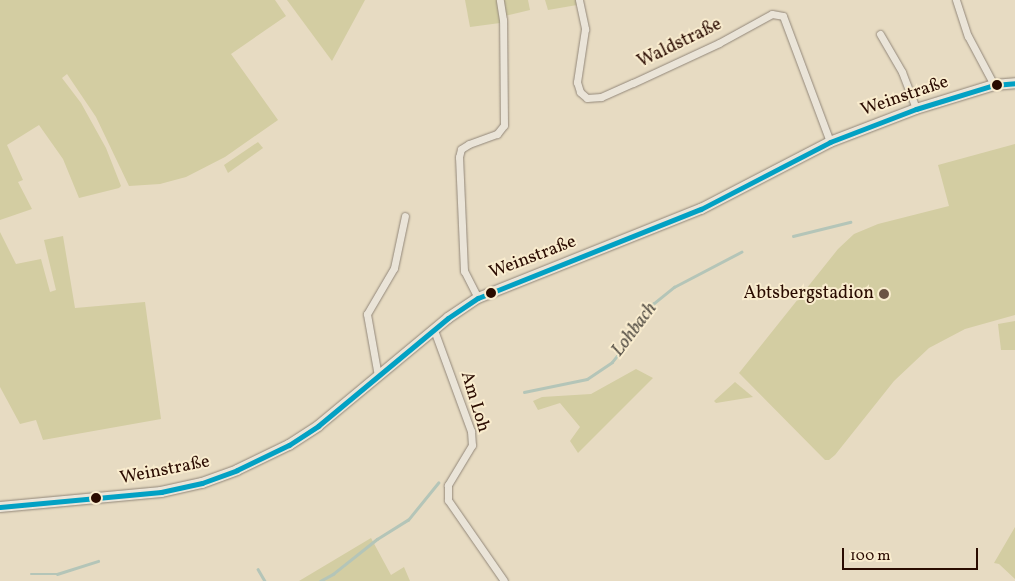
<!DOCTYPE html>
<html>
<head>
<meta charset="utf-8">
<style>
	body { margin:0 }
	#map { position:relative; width:1015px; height:581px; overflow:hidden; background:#e7dbc2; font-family:Vollkorn,serif }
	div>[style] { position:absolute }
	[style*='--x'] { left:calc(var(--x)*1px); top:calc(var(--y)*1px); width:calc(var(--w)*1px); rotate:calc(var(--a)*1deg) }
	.green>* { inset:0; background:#d3cda2 }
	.stream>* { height:2.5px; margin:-1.25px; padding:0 1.25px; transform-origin:1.25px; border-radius:1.25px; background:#b4c5b8 }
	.roads { filter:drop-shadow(0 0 1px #928779) drop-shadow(0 0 1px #928779) }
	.street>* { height:7px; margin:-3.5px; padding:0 3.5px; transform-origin:3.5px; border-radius:3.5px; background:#eae4d8 }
	.secondary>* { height:10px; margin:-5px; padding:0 5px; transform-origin:5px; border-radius:5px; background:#eae4d8 }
	.bus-1>* { height:5px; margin:-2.5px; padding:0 2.5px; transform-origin:2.5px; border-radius:2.5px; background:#02a1c4 }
	.dots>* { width:14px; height:14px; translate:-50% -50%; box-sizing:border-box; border:2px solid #f9ecce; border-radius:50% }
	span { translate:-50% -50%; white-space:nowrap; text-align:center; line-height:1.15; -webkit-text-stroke:4px #f9ecce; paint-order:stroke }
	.street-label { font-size:18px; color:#2a0b00 }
	.poi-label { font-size:18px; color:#2a0b00 }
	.right { translate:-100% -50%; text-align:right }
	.water-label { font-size:19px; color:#585248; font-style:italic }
	.scale { position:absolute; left:842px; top:548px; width:136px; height:22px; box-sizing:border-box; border:2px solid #2a0b00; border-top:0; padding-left:6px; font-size:15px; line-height:18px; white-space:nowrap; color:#2a0b00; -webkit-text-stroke:4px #f9ecce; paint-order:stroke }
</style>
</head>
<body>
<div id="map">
	<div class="green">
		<div style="clip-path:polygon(0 0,275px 0,286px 16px,231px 54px,278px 120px,225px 157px,186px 177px,160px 184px,129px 186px,96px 117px,67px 74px,62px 78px,81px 103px,106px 148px,121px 186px,119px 188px,79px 198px,63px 159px,39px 125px,7px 145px,23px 180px,18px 182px,32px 209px,0 220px)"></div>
		<div style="clip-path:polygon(287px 0,365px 0,332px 61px)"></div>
		<div style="clip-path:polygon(465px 0,497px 0,500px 23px,470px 27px)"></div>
		<div style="clip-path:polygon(504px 0,528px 0,530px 10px,505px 16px)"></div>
		<div style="clip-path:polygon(545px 0,576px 0,577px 5px,548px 10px)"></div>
		<div style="clip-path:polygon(258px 142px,263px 148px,228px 173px,224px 165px)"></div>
		<div style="clip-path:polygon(1015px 144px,1015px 315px,965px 329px,929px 348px,894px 381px,835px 455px,829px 460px,825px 460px,739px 373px,838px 249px,854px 234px,878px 224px,949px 206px,938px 165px)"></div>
		<div style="clip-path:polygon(0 232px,16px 264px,41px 259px,50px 292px,56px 290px,44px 240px,63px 236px,75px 308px,145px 302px,161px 419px,43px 440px,36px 420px,20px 424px,0 387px)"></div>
		<div style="clip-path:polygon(1015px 321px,1015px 350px,1001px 350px,998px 324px)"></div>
		<div style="clip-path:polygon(636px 369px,653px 378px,578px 453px,570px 441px,580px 427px,560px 403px,538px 410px,533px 401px,542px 397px,591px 394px)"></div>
		<div style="clip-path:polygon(735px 382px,753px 397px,716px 403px,714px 401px)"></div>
		<div style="clip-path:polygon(1015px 527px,1015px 579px,999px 564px,994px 563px)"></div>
		<div style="clip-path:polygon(371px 538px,391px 575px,404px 567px,410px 581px,299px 581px)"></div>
	</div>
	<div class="stream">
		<div style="--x:793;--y:236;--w:59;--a:-13.8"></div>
		<div style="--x:524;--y:392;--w:64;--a:-11.7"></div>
		<div style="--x:587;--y:379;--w:30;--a:-34"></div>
		<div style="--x:612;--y:362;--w:33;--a:-51"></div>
		<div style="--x:633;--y:336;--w:38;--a:-58"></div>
		<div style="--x:653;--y:304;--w:27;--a:-39"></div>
		<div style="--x:674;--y:287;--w:76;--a:-27.6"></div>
		<div style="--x:258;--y:569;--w:14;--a:60"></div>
		<div style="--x:31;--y:574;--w:26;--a:0"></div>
		<div style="--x:57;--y:574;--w:43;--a:-17.6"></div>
		<div style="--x:320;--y:581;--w:15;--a:-28"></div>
		<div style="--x:333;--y:574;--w:56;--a:-38.5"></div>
		<div style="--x:377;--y:539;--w:36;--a:-32"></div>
		<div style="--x:408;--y:520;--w:48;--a:-51"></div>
	</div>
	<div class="roads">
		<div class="street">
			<div style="--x:579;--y:0;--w:30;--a:78"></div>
			<div style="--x:585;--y:29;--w:54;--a:98.6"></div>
			<div style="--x:577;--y:82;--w:10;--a:73"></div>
			<div style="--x:580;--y:92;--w:9;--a:41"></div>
			<div style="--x:587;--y:98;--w:14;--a:-4"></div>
			<div style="--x:601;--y:97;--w:35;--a:-24"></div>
			<div style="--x:633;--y:83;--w:95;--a:-24.9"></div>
			<div style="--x:719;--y:43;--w:60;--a:-28.7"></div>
			<div style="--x:772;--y:14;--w:11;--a:10"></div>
			<div style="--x:783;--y:16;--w:134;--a:69.5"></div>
			<div style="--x:956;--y:0;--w:38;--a:72"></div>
			<div style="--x:968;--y:36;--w:55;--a:62"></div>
			<div style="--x:880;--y:34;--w:44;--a:59.9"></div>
			<div style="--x:902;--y:72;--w:40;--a:69"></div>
			<div style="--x:478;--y:298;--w:30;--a:-117"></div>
			<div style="--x:464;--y:271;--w:114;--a:-92.5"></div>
			<div style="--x:459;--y:157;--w:8;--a:-76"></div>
			<div style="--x:461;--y:149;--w:9;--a:-32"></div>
			<div style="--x:469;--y:144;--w:30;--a:-20"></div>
			<div style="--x:497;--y:134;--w:11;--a:-52"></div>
			<div style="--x:504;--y:125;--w:105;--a:-90.5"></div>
			<div style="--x:503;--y:20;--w:20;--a:-99"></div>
			<div style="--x:434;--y:330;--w:108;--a:69.9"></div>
			<div style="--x:471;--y:431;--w:14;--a:86"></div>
			<div style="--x:472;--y:445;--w:47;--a:121"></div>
			<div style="--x:448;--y:485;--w:15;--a:90"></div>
			<div style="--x:448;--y:500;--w:98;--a:55.3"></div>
			<div style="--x:378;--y:376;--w:63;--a:-100.1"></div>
			<div style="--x:367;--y:314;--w:53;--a:-59.6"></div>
			<div style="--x:394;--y:268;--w:53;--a:-78.1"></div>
		</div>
		<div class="secondary">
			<div style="--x:0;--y:507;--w:162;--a:-5.3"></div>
			<div style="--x:161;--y:492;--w:42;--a:-12.4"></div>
			<div style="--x:202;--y:483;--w:37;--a:-20"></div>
			<div style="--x:237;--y:470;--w:58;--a:-25.7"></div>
			<div style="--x:289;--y:445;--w:35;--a:-33"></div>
			<div style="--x:318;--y:426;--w:169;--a:-39.7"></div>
			<div style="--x:448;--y:318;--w:36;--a:-34"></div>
			<div style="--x:478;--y:298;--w:240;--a:-21.8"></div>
			<div style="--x:701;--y:209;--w:145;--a:-27.4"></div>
			<div style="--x:830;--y:142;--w:92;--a:-21"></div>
			<div style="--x:916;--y:109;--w:82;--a:-17.1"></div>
			<div style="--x:994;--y:85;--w:21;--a:-5"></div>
		</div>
	</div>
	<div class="bus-1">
		<div style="--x:0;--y:507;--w:162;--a:-5.3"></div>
		<div style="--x:161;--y:492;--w:42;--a:-12.4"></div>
		<div style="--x:202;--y:483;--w:37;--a:-20"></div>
		<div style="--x:237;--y:470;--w:58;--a:-25.7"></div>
		<div style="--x:289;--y:445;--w:35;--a:-33"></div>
		<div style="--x:318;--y:426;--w:169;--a:-39.7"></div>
		<div style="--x:448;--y:318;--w:36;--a:-34"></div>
		<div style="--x:478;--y:298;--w:240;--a:-21.8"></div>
		<div style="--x:701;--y:209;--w:145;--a:-27.4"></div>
		<div style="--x:830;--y:142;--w:92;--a:-21"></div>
		<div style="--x:916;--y:109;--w:82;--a:-17.1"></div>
		<div style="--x:994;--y:85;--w:21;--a:-5"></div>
	</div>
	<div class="dots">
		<div style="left:997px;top:85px;background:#2a0b00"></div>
		<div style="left:491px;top:293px;background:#2a0b00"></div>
		<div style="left:884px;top:294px;background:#6c5444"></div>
		<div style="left:96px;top:498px;background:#2a0b00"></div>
	</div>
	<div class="street-label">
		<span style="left:680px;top:44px;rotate:-26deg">Waldstraße</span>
		<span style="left:905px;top:97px;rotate:-19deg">Weinstraße</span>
		<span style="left:533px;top:258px;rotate:-21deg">Weinstraße</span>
		<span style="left:474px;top:402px;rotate:73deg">Am Loh</span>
		<span style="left:165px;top:471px;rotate:-11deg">Weinstraße</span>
	</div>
	<div class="poi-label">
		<span class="right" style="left:874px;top:294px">Abtsbergstadion</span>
	</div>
	<div class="water-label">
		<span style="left:635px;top:330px;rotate:-53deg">Lohbach</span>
	</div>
	<div class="scale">100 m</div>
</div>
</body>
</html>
